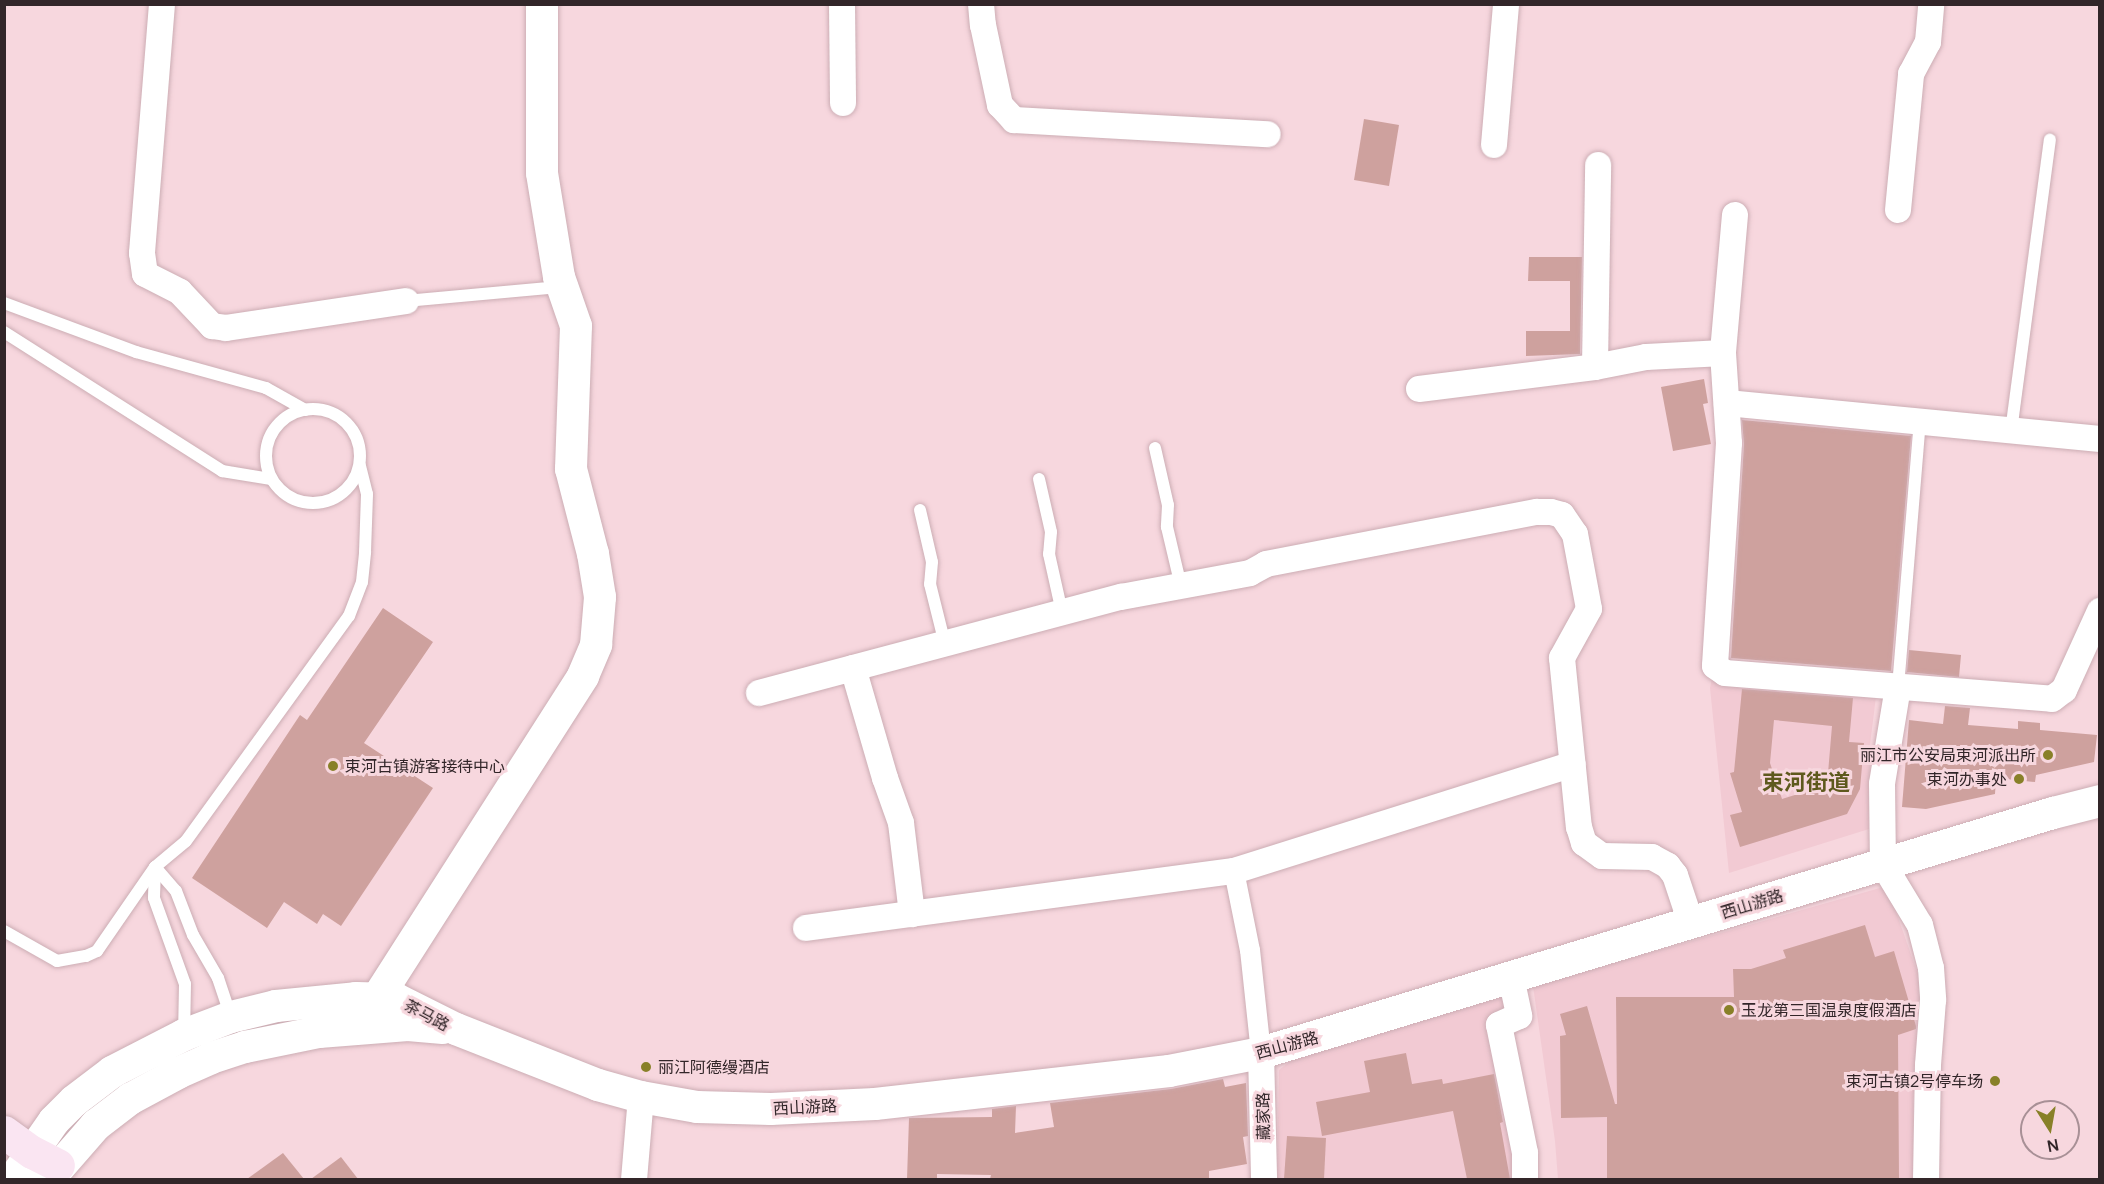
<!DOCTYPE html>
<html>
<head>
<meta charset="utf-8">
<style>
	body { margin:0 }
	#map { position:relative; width:2104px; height:1184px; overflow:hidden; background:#f7d7de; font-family:Manrope,"Noto Sans SC",sans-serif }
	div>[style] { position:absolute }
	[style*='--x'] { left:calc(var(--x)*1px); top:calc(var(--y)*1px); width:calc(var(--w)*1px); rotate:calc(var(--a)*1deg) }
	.built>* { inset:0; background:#f2cad3 }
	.building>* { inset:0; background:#cea19e }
	.roads { filter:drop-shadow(0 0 2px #ccadb4) drop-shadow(0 0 2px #ccadb4) }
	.service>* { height:12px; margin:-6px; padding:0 6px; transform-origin:6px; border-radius:6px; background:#fff }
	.service>.ring { margin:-6px; padding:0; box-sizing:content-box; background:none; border:12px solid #fff; border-radius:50% }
	.pedestrian>* { height:20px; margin:-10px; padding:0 10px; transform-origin:10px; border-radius:10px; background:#fff }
	.minor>* { height:26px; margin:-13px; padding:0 13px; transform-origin:13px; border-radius:13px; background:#fff }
	.tertiary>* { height:32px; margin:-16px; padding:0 16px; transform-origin:16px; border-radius:16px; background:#fff }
	.secondary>* { height:33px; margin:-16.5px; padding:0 16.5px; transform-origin:16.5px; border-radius:16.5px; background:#fae5f2 }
	.dots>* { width:16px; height:16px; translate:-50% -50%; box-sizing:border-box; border:3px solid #f7d7de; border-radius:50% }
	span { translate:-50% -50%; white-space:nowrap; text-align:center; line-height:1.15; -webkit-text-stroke:6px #f7d7de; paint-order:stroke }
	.poi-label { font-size:16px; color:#322629 }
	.right { translate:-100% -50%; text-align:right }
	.left { translate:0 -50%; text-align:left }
	.street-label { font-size:16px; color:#322629 }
	.district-label { font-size:22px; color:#5e591d; font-weight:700 }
	.frame { position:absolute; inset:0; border:6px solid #322629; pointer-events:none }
	.north { position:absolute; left:2020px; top:1100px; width:60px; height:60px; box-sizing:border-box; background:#f7d7de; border:2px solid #a89096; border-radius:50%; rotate:169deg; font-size:16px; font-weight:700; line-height:24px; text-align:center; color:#322629 }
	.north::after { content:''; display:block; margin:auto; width:21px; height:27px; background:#888028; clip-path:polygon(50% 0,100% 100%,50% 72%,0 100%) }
</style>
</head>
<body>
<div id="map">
	<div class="built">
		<div style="clip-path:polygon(1712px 678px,1876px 696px,1870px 745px,1869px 829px,1729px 873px,1710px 688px)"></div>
		<div style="clip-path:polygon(1887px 886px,1922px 986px,1922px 1034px,1913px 1098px,1914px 1179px,1558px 1179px,1555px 1141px,1533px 986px)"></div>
		<div style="clip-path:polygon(1505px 995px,1534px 1179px,1277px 1180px,1279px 1070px,1316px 1041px)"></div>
	</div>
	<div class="building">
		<div style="clip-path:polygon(1364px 119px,1399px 125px,1389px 186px,1354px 180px)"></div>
		<div style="clip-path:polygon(1529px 257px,1582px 257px,1580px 354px,1526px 356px,1526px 331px,1570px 331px,1570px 281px,1528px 281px)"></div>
		<div style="clip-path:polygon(1704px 379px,1708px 403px,1703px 404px,1711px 444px,1673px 451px,1661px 387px)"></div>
		<div style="clip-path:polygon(1742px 420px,1911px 436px,1891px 671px,1731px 658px,1744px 444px)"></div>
		<div style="clip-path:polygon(383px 608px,433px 642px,364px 743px,433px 788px,341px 926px,323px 914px,317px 924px,284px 902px,267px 928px,192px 878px,300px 715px,307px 720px)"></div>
		<div style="clip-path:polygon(1909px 650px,1961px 655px,1959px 677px,1907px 672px)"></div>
		<div style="clip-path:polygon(evenodd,1742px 689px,1853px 698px,1849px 742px,1864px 743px,1860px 789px,1847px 814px,1740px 847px,1730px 815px,1742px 812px,1730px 773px,1734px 772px,1742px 689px,1774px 720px,1832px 726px,1827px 785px,1782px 799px,1770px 763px,1774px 720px)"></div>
		<div style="clip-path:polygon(1945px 706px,1970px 708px,1968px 725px,2018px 729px,2018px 721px,2040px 723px,2040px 730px,2097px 735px,2094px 762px,2036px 775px,2035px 782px,1996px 778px,1995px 794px,1926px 809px,1902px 807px,1909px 720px,1943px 724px)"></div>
		<div style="clip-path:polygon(1865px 925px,1875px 957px,1894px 951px,1916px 1026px,1916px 1029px,1898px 1035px,1899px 1179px,1607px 1179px,1607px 1117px,1561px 1118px,1560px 1036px,1566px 1035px,1560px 1014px,1587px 1006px,1615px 1104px,1617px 1104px,1616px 997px,1734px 997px,1733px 969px,1751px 969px,1786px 958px,1783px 950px)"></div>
		<div style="clip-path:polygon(1406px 1053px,1412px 1084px,1442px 1079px,1443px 1084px,1494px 1074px,1503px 1122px,1500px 1123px,1510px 1179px,1467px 1179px,1453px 1111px,1322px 1136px,1316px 1102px,1370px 1092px,1364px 1061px)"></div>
		<div style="clip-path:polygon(1223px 1079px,1225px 1087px,1246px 1083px,1248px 1136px,1243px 1137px,1247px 1164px,1209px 1171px,1209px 1179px,990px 1179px,991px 1175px,937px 1174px,937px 1179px,907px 1179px,909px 1118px,992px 1117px,992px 1109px,1016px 1106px,1015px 1133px,1054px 1127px,1050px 1103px,1171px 1089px)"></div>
		<div style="clip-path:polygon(1287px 1136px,1326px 1138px,1324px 1179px,1284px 1179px)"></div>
		<div style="clip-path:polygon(283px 1153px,304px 1179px,247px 1179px)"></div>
		<div style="clip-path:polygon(341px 1157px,358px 1179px,311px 1179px)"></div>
	</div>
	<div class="roads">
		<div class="service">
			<div style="--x:406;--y:301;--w:156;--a:-5.2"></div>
			<div style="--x:4;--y:303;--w:141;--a:20.4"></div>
			<div style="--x:136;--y:352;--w:135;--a:15.5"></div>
			<div style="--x:266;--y:388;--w:45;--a:29.4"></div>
			<div style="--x:4;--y:332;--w:259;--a:32.5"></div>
			<div style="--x:222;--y:471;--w:50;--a:9.3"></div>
			<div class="ring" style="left:266px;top:409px;width:82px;height:82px"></div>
			<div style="--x:2011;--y:431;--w:294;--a:-82.4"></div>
			<div style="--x:1155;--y:448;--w:58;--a:77.2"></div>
			<div style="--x:1168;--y:505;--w:22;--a:93"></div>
			<div style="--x:1167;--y:527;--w:61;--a:76.7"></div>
			<div style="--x:1039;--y:479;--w:54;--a:77.2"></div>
			<div style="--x:1051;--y:532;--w:22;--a:95"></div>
			<div style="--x:1049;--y:554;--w:59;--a:77.4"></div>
			<div style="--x:920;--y:510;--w:53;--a:77"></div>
			<div style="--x:932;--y:562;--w:22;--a:95"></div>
			<div style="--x:930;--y:584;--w:62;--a:76"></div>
			<div style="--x:1898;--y:687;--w:266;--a:-85.3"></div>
			<div style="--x:155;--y:867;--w:32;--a:49"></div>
			<div style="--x:176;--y:891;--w:47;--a:68.9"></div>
			<div style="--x:193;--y:935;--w:50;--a:59.8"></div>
			<div style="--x:218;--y:978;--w:41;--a:71.6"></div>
			<div style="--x:155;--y:868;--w:30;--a:92"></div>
			<div style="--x:154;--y:898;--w:91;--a:70.2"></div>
			<div style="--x:185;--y:984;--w:50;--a:91.1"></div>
			<div style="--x:4;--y:931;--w:61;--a:29.5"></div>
			<div style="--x:57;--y:961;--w:29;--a:-10"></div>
			<div style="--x:86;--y:956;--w:12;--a:-24"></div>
			<div style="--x:97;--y:951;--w:102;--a:-55.4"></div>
			<div style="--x:155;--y:867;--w:40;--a:-40"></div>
			<div style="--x:186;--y:841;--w:278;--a:-54.1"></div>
			<div style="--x:349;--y:616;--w:36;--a:-69"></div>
			<div style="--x:362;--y:582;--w:30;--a:-84"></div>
			<div style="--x:365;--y:552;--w:58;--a:-88"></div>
			<div style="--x:367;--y:494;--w:30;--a:-104"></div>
		</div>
		<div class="pedestrian">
			<div style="--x:1234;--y:871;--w:81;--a:78.6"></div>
			<div style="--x:1250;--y:950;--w:104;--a:83.9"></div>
		</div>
		<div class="minor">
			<div style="--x:162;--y:4;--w:250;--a:94.6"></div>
			<div style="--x:142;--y:253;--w:21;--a:82"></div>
			<div style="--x:145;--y:274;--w:39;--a:27"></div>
			<div style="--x:180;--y:292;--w:47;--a:46.7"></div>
			<div style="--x:212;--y:326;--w:14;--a:8"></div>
			<div style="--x:226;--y:328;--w:182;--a:-8.5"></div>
			<div style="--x:842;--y:4;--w:99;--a:89.4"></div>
			<div style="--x:981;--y:4;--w:21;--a:85"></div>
			<div style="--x:983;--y:25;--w:82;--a:78"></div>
			<div style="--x:1000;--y:105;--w:21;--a:47"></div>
			<div style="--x:1014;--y:120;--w:254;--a:3.2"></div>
			<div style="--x:1494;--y:145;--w:142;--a:-85.1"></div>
			<div style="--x:1898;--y:210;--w:137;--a:-84.5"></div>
			<div style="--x:1911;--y:74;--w:36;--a:-62"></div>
			<div style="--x:1928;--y:42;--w:38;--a:-85"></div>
			<div style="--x:1735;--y:215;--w:139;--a:95"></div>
			<div style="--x:1723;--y:353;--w:90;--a:86.2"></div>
			<div style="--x:1729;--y:443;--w:223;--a:93.6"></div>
			<div style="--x:1715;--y:666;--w:12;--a:35"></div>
			<div style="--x:1725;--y:673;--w:328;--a:4.5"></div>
			<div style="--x:2052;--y:699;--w:15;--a:-37"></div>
			<div style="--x:2064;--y:690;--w:87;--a:-65.5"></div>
			<div style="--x:1595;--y:367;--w:202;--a:-89.1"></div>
			<div style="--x:1419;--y:389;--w:177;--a:-7.1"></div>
			<div style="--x:1595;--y:367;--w:52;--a:-11.1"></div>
			<div style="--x:1646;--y:357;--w:77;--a:-3"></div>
			<div style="--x:1727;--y:403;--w:375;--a:5.5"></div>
			<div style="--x:853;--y:668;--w:115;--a:73.8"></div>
			<div style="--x:885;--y:778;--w:48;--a:70.4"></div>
			<div style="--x:901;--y:823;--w:92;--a:83.1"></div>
			<div style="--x:1898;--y:687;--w:98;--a:99.4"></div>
			<div style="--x:1882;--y:784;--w:80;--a:89.3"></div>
			<div style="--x:1883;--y:864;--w:71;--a:58.8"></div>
			<div style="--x:1920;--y:925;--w:44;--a:75.7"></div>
			<div style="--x:1931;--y:968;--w:32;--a:86"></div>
			<div style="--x:1933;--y:1000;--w:65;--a:94.4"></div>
			<div style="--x:1928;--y:1065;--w:115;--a:91"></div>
			<div style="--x:759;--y:693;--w:375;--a:-14.9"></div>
			<div style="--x:1121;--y:597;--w:131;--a:-10.5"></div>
			<div style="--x:1250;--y:573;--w:18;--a:-29"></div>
			<div style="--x:1266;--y:564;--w:276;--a:-10.9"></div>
			<div style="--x:1537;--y:512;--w:14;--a:0"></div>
			<div style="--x:1551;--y:512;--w:11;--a:15"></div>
			<div style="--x:1562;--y:515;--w:23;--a:56"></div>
			<div style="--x:1575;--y:534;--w:76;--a:79.4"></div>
			<div style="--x:1589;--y:609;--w:56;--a:118.9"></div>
			<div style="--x:1562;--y:658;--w:170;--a:84.3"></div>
			<div style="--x:1579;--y:827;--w:17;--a:73"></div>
			<div style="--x:1584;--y:843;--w:22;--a:36"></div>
			<div style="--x:1602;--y:856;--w:50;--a:1.1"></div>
			<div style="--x:1652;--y:857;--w:18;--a:29"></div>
			<div style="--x:1668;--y:866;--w:11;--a:52"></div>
			<div style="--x:1675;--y:875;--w:51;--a:71.6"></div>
			<div style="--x:806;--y:928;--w:432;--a:-7.6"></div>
			<div style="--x:1234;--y:871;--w:355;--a:-17.5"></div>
			<div style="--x:1511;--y:977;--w:40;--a:78"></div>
			<div style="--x:1519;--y:1016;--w:22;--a:156"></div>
			<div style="--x:1499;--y:1025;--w:131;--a:78.5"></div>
			<div style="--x:1525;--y:1153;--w:27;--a:90"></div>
			<div style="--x:1261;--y:1053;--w:127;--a:88.6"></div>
			<div style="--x:634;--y:1180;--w:83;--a:-85.2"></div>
		</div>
		<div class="tertiary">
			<div style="--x:378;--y:997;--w:381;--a:-57.4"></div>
			<div style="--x:583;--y:676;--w:34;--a:-67"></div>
			<div style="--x:596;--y:645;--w:48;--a:-85.2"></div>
			<div style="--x:600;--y:597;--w:44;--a:-99.2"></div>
			<div style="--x:593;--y:554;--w:88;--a:-104.5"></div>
			<div style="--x:571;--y:469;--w:143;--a:-88"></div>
			<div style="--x:576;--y:326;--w:52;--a:-109.1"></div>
			<div style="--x:559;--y:277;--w:105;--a:-99.3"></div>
			<div style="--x:542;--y:173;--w:169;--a:-90"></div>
			<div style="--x:13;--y:1180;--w:72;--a:-55.2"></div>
			<div style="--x:54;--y:1121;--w:28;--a:-45"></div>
			<div style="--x:74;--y:1101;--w:48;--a:-37.3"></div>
			<div style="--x:112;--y:1072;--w:81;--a:-27.2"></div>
			<div style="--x:184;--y:1035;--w:50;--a:-21"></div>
			<div style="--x:231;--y:1017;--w:46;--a:-13.7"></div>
			<div style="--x:276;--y:1006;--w:80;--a:-5.7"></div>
			<div style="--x:356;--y:998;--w:40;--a:1.4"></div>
			<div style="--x:396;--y:999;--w:67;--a:26.6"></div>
			<div style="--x:456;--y:1029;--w:153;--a:21.5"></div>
			<div style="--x:598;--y:1085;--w:45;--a:15.6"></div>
			<div style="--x:641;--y:1097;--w:57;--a:10.1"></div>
			<div style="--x:697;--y:1107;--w:74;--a:1.5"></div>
			<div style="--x:771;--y:1109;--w:104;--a:-2.8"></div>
			<div style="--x:875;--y:1104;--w:296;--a:-6.4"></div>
			<div style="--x:1169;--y:1071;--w:94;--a:-11.1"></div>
			<div style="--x:1261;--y:1053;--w:828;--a:-16.86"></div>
			<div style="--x:2053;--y:813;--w:49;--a:-14.3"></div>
			<div style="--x:48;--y:1180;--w:73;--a:-48.9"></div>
			<div style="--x:96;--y:1125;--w:43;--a:-37.4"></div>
			<div style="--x:130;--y:1099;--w:55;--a:-28.4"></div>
			<div style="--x:178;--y:1073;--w:36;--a:-24"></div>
			<div style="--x:211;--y:1058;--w:36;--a:-18"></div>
			<div style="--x:245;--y:1047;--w:76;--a:-11.5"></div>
			<div style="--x:319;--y:1032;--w:89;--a:-4.5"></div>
			<div style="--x:408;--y:1025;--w:35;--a:5"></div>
		</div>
		<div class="secondary">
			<div style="--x:4;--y:1132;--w:34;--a:36"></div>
			<div style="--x:32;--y:1152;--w:29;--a:27"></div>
		</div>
	</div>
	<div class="dots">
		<div style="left:2048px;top:755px;background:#888028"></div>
		<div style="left:333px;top:766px;background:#888028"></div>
		<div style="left:2019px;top:779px;background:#888028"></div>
		<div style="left:1729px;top:1010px;background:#888028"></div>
		<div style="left:646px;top:1067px;background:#888028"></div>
		<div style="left:1995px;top:1081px;background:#888028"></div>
	</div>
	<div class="poi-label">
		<span class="right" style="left:2036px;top:755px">丽江市公安局束河派出所</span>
		<span class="left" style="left:345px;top:766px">束河古镇游客接待中心</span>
		<span class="right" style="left:2007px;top:779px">束河办事处</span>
		<span class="left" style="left:1741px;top:1010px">玉龙第三国温泉度假酒店</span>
		<span class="left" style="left:658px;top:1067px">丽江阿德缦酒店</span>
		<span class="right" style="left:1983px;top:1081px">束河古镇2号停车场</span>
	</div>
	<div class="street-label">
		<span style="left:1752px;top:904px;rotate:-17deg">西山游路</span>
		<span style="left:427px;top:1015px;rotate:28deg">茶马路</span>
		<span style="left:1287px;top:1045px;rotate:-15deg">西山游路</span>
		<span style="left:805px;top:1107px;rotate:-3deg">西山游路</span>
		<span style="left:1263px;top:1116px;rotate:-91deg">藏家路</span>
	</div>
	<div class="district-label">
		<span style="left:1806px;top:783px">束河街道</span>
	</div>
	<div class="frame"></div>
	<div class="north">N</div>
</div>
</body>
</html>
